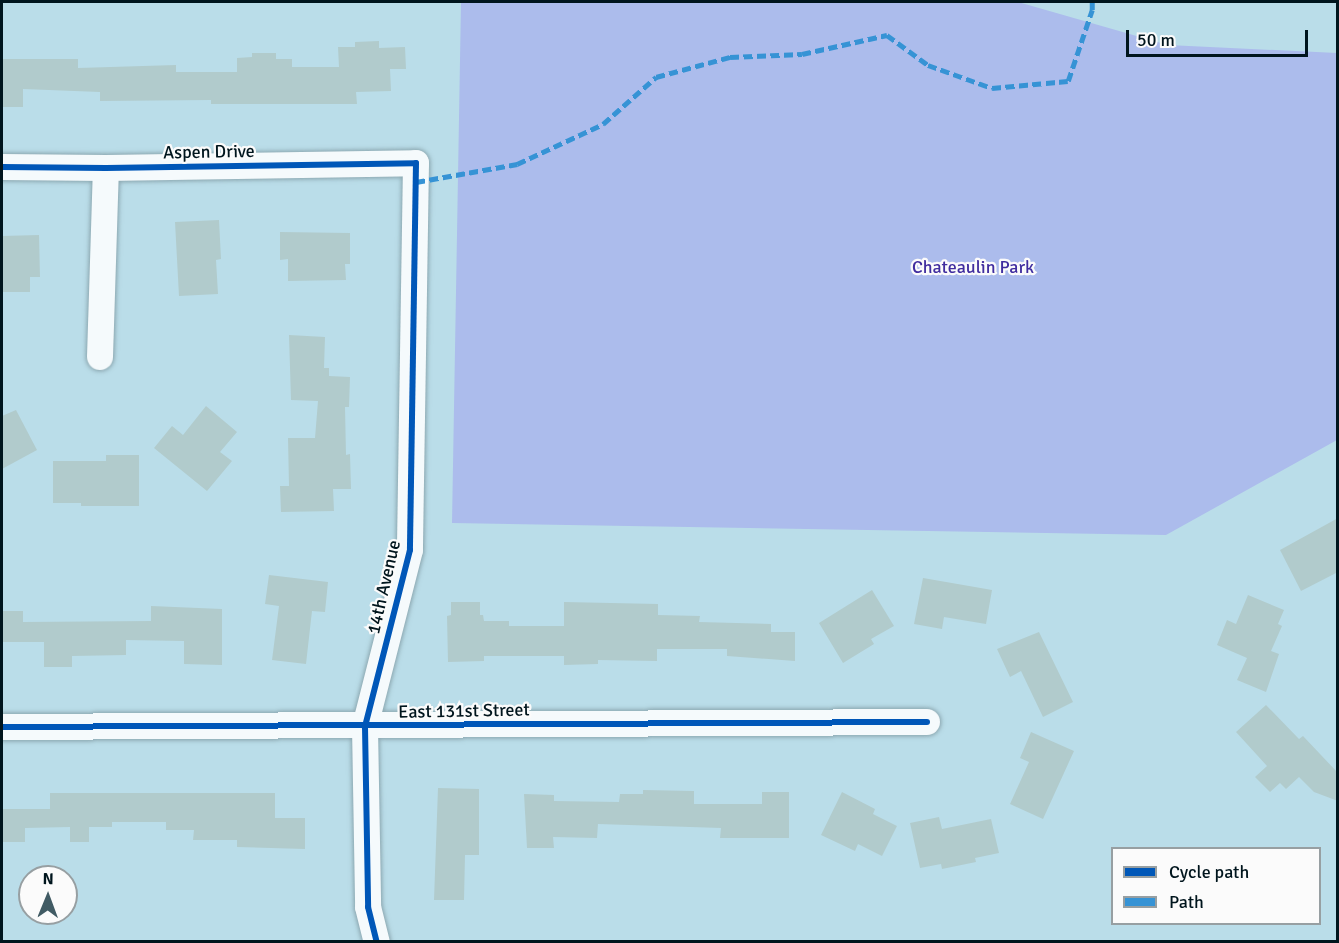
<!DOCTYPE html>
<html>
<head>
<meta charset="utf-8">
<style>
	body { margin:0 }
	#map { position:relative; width:1339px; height:943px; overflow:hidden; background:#badde9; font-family:Signika,sans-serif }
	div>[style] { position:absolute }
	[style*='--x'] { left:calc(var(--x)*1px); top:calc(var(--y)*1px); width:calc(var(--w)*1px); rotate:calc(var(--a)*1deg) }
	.green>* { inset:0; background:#acbcec }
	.building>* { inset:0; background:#b1cbcc }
	.roads { filter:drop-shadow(0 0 2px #8ca8b1) drop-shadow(0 0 2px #8ca8b1) }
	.street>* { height:26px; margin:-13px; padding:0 13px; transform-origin:13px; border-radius:13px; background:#f5fafc }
	.quiet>* { height:4.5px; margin-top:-2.25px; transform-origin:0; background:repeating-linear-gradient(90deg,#3693d5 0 9px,transparent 0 13.5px) }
	.cycleway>* { height:6px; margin:-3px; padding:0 3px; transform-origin:3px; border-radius:3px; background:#0057b8 }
	span { translate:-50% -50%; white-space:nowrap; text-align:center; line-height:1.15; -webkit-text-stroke:4.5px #fbfbfb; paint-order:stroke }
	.street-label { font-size:18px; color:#00151d }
	.park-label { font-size:18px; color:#402d9f }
	.frame { position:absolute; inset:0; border:3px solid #00151d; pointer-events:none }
	.legend { position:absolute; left:1111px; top:847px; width:210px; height:78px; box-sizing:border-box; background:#fbfbfb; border:2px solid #979fa2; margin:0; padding:8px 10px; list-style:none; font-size:18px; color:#00151d }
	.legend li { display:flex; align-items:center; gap:12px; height:30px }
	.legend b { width:30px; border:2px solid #979fa2 }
	.north { position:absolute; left:18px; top:865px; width:60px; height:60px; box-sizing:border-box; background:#fbfbfb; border:2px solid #979fa2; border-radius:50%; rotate:1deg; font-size:16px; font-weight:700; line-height:24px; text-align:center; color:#00151d }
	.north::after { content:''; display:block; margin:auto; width:21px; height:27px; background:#415b64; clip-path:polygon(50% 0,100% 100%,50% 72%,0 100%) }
	.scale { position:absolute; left:1126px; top:30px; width:182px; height:27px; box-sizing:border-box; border:3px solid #00151d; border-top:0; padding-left:8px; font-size:18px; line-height:21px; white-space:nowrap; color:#00151d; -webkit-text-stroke:4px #fbfbfb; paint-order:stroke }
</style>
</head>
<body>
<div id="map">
	<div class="green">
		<div style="clip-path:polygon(461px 2px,1018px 2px,1168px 45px,1337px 53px,1337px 440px,1166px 535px,452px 523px)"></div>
	</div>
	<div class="building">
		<div style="clip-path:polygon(379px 41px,379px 48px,405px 47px,406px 69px,390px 69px,391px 91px,356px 92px,357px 104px,211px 104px,211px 100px,100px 101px,100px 92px,23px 89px,23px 107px,2px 107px,2px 59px,78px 59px,78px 68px,176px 65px,176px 72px,237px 72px,237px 58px,252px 57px,252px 53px,276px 53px,276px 59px,292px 59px,292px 67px,339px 67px,338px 47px,355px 47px,355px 42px)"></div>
		<div style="clip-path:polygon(219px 220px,221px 259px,216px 260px,218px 294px,179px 296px,175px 222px)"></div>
		<div style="clip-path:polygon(280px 232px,350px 233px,350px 264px,345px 264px,346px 280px,288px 281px,288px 259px,280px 260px)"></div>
		<div style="clip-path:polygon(39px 235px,40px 277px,30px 277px,30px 292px,2px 292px,2px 236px)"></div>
		<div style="clip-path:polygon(289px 335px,325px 337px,324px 368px,329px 368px,329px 376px,350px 377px,349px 407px,345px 407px,346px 455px,350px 454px,351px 489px,333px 489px,334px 511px,281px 512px,280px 486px,289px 486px,288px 438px,315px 438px,318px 401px,291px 400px)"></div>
		<div style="clip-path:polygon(206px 406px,237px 432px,220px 452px,232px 461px,207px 491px,154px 448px,172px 426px,183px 435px)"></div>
		<div style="clip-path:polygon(16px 410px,37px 450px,2px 469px,2px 416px)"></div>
		<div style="clip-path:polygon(106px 455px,139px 455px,139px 506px,81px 506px,81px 503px,53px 503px,53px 461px,106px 461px)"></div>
		<div style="clip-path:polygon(1338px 518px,1338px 572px,1301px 591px,1280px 550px)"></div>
		<div style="clip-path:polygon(269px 575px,328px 582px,325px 612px,312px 611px,306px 664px,272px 660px,279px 606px,265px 604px)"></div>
		<div style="clip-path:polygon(923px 578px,992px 590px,986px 624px,944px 617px,942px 629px,914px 624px)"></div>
		<div style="clip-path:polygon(872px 590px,894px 626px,871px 639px,874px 644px,843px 663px,819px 623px)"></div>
		<div style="clip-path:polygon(1248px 595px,1284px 610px,1278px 624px,1282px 626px,1271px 651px,1279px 654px,1266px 692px,1237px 680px,1247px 658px,1217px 645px,1227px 620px,1236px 624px)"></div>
		<div style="clip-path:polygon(451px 602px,480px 602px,480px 615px,483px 615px,484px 621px,509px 621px,509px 626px,564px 626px,564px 602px,658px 604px,658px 615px,700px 616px,699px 622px,771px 624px,771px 632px,795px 632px,795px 661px,727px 656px,727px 649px,657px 649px,657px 661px,598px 660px,598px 664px,564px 665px,564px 656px,484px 656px,484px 661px,448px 662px,447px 616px,451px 615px)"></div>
		<div style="clip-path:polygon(151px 606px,222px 609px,222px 665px,184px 664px,184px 641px,126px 640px,126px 655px,72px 656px,72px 667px,44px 667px,44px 642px,2px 642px,2px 611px,23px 611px,23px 622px,151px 621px)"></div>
		<div style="clip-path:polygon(1039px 632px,1073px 702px,1043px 717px,1021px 671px,1010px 677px,997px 649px)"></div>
		<div style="clip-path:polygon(1266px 705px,1299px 739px,1303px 736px,1338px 773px,1338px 801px,1314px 792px,1299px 777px,1286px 789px,1280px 783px,1270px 792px,1255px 777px,1267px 766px,1236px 732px)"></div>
		<div style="clip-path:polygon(1031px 732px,1074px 751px,1043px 819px,1010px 804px,1029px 762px,1020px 758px)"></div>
		<div style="clip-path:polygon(438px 788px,479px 789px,479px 855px,465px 855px,464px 900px,434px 900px)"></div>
		<div style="clip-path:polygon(643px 790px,694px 791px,694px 804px,762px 804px,762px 792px,789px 792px,789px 838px,720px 838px,721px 828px,598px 824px,597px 838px,553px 837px,554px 848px,527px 848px,524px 794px,554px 795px,554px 801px,619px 802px,620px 794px,643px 794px)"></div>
		<div style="clip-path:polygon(842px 792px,875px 809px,873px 814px,897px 826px,882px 856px,858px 844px,855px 851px,821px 835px)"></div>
		<div style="clip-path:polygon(50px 793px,275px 793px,275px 818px,305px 818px,305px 849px,237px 847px,237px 840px,193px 840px,194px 830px,166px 830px,166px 822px,112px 822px,112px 827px,89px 827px,89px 842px,70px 842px,70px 827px,25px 828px,25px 842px,2px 842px,2px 809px,50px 809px)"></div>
		<div style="clip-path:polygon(939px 817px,942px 829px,991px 819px,999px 853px,975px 858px,976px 862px,942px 869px,941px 864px,920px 868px,910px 823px)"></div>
	</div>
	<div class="roads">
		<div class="street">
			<div style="--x:2;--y:167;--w:104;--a:0.6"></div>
			<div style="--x:106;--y:168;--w:310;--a:-0.9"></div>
			<div style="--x:416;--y:163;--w:387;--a:90.9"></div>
			<div style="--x:410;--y:550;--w:183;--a:104.3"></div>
			<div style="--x:365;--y:727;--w:180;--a:89"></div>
			<div style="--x:368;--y:907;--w:36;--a:76"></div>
			<div style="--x:100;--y:357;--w:189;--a:-88.2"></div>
			<div style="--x:2;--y:727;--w:925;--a:-0.31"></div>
		</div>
	</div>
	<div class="quiet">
		<div style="--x:416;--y:182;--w:103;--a:-10.1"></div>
		<div style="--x:517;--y:164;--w:95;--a:-24.9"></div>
		<div style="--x:603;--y:124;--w:71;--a:-41.6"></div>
		<div style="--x:656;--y:77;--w:77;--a:-15.1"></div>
		<div style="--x:730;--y:57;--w:72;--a:-2.4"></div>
		<div style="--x:802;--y:54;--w:87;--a:-12.6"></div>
		<div style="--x:887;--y:35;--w:51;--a:36.2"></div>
		<div style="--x:928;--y:65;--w:68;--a:19.8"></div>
		<div style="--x:992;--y:88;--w:76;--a:-5.3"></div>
		<div style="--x:1068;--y:81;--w:75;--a:-71.3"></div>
		<div style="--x:1092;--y:10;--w:8;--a:-90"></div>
	</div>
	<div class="cycleway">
		<div style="--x:2;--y:167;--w:104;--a:0.6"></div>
		<div style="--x:106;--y:168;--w:310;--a:-0.9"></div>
		<div style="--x:416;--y:163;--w:387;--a:90.9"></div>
		<div style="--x:410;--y:550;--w:183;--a:104.3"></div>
		<div style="--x:365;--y:727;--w:180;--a:89"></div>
		<div style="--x:368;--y:907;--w:36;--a:76"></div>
		<div style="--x:2;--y:727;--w:925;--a:-0.31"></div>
	</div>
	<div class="street-label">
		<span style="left:209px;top:152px;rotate:-1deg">Aspen Drive</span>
		<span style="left:384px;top:587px;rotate:-77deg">14th Avenue</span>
		<span style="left:464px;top:711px;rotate:-1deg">East 131st Street</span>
	</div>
	<div class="park-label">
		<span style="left:973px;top:267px">Chateaulin Park</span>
	</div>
	<div class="frame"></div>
	<ul class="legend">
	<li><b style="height:8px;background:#0057b8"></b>Cycle path</li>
	<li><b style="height:8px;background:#3693d5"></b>Path</li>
	</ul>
	<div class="north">N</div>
	<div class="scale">50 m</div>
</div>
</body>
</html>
